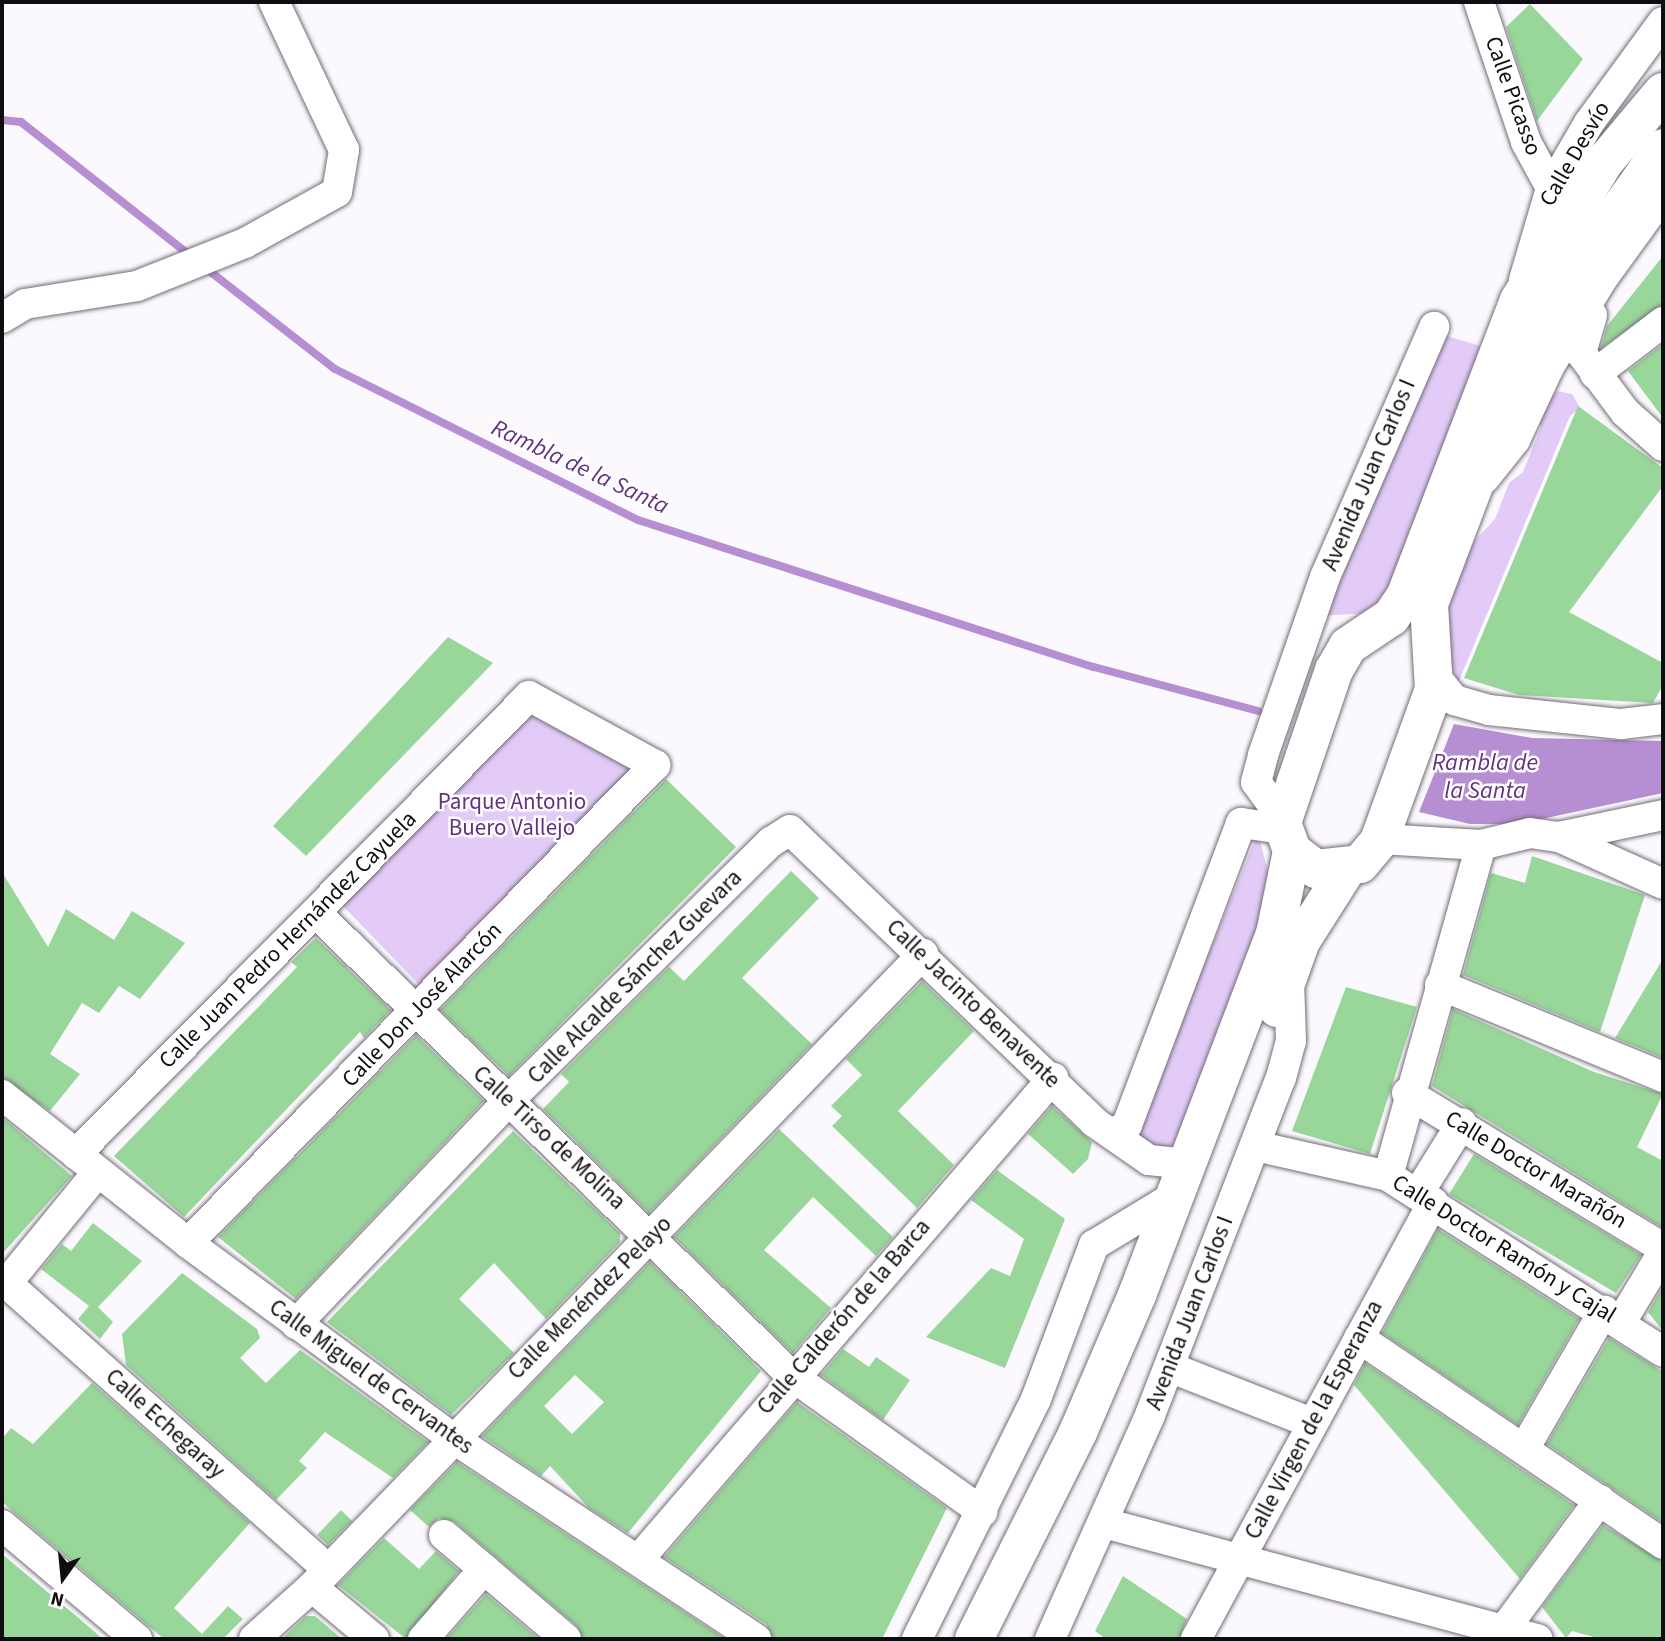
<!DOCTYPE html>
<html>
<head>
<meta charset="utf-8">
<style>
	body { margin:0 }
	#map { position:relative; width:1665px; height:1641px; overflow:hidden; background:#fcf9fe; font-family:"Source Sans 3",sans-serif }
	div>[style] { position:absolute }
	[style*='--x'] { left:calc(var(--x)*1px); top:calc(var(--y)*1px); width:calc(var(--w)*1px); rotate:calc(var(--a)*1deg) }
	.green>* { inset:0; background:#e3cbf7 }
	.water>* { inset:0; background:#b58fd2 }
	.stream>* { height:8px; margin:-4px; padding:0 4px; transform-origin:4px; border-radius:4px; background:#b58fd2 }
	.building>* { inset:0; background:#99d69a }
	.roads { filter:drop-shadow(0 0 2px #726c78) drop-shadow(0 0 2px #726c78) }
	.minor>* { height:30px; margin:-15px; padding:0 15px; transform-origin:15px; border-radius:15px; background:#fff }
	.major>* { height:38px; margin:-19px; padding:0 19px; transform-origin:19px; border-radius:19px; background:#fff }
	span { translate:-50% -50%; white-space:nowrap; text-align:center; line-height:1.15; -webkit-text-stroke:5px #fff; paint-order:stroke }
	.street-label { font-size:23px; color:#100d11 }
	.park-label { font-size:23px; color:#623181 }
	.water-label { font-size:24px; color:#633282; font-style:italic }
	.frame { position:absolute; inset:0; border:4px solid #100d11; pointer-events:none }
	.north { position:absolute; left:28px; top:1543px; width:70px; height:70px; -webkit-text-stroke:5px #fff; paint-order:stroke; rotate:195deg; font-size:19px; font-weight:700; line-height:28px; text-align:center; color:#100d11 }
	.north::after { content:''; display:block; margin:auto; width:24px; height:32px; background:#100d11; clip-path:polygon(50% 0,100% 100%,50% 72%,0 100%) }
</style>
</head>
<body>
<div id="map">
	<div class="green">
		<div style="clip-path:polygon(1444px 335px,1480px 346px,1416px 546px,1371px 613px,1318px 616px)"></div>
		<div style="clip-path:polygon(1557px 391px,1572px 394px,1580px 408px,1570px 416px,1458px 683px,1443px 643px,1449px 602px,1467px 549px,1495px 519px,1509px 483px,1523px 472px,1541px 427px,1536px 414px)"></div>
		<div style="clip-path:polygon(533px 702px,647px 766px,427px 993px,341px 904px)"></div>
		<div style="clip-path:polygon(1258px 833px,1273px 891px,1179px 1144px,1153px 1149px,1134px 1138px)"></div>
	</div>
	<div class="water">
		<div style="clip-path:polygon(1454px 724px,1532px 738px,1663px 741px,1663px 793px,1518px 824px,1470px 824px,1419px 812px)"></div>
	</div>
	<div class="stream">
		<div style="--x:2;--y:120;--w:19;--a:6"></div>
		<div style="--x:21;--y:122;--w:219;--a:38.3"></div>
		<div style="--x:203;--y:266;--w:167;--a:38"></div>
		<div style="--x:335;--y:369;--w:339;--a:26.5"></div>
		<div style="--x:638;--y:520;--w:479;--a:17.9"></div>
		<div style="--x:1094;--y:667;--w:170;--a:15"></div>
	</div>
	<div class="building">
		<div style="clip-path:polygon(1530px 4px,1583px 59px,1537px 121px,1506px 27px)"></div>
		<div style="clip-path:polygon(1663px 256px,1663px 305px,1601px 348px,1607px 326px)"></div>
		<div style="clip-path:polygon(1663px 344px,1663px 418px,1628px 371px)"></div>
		<div style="clip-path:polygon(1578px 406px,1663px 468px,1663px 486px,1569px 612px,1663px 663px,1663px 685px,1653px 703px,1519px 695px,1464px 678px)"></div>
		<div style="clip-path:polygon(448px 637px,493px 663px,306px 856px,273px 826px)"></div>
		<div style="clip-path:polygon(666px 779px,736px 847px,509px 1076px,440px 1010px)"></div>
		<div style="clip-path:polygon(1532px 856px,1645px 895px,1600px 1032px,1463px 975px,1491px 873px,1525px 883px)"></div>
		<div style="clip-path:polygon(791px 871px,819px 898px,742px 978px,812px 1044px,649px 1213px,543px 1109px,569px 1082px,561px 1074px,669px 967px,684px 981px)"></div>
		<div style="clip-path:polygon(2px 872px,48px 947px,66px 909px,114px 940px,132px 911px,185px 943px,140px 999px,119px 986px,99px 1013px,82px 1003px,50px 1054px,80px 1074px,50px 1111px,2px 1078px)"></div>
		<div style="clip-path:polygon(316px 938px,391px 1010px,364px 1038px,360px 1032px,184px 1217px,114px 1156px,297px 967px,291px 962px)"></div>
		<div style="clip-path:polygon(1663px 959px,1663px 1058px,1615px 1038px)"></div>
		<div style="clip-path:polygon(922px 981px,974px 1031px,898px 1111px,954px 1165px,917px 1208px,832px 1126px,842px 1116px,831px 1106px,862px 1075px,846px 1059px)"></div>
		<div style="clip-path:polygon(1346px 987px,1417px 1007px,1370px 1154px,1292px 1131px)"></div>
		<div style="clip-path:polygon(1453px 1009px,1594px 1072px,1663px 1094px,1637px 1147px,1663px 1161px,1663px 1228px,1432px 1086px)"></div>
		<div style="clip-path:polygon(416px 1035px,484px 1101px,296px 1299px,218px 1237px)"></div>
		<div style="clip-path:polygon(1052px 1106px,1092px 1142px,1088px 1159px,1073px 1174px,1028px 1134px)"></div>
		<div style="clip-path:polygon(2px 1117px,72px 1176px,2px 1254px)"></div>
		<div style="clip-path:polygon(779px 1129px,893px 1237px,876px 1256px,813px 1197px,764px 1250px,831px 1308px,793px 1353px,674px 1237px)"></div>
		<div style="clip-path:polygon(513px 1131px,620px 1233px,620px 1242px,546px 1319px,494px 1263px,459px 1299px,514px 1353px,451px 1415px,327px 1322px)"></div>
		<div style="clip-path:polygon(1474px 1154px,1641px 1255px,1616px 1293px,1449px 1194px)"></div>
		<div style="clip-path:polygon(997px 1170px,1065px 1219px,1005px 1368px,926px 1337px,991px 1268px,1010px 1276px,1024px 1239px,971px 1200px)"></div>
		<div style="clip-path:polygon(93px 1223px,142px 1261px,98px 1307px,113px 1322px,100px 1339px,78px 1319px,89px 1306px,41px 1269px,62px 1244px,71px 1251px)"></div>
		<div style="clip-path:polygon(1438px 1229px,1579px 1319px,1518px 1425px,1382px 1333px)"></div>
		<div style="clip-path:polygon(evenodd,650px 1262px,761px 1371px,628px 1533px,589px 1508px,550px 1466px,541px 1476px,482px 1436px,650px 1262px,575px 1375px,604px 1402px,572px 1434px,544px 1406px,575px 1375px)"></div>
		<div style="clip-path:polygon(182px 1273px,257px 1329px,260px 1338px,240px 1358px,266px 1383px,300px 1350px,428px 1442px,393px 1478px,325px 1432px,299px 1461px,307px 1468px,276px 1500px,126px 1365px,122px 1334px)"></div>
		<div style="clip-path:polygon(1663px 1286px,1663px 1331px,1648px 1312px)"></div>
		<div style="clip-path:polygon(1609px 1338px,1663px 1372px,1663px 1523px,1547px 1444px)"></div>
		<div style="clip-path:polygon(843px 1349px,869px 1367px,876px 1357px,910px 1380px,883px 1420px,821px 1375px)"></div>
		<div style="clip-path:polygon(1365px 1363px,1574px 1505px,1520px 1579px,1354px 1385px)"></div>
		<div style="clip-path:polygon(92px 1383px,250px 1523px,174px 1608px,202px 1634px,228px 1606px,243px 1619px,223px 1639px,164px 1639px,2px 1502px,2px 1439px,11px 1428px,33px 1444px)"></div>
		<div style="clip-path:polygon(797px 1402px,947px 1508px,882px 1639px,773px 1639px,766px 1624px,664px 1557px)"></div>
		<div style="clip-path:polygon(457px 1462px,725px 1639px,583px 1639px,577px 1626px,455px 1522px,439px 1518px,429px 1527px,410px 1510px)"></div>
		<div style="clip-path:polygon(341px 1510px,352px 1521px,328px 1545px,317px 1535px)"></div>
		<div style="clip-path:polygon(1603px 1525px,1663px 1561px,1663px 1639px,1601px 1639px,1572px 1631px,1566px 1638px,1542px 1607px)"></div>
		<div style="clip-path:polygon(384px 1538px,419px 1569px,436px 1551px,459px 1571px,406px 1639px,338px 1585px)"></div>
		<div style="clip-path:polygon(2px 1554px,75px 1615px,103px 1639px,2px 1639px)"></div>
		<div style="clip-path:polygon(1123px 1576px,1187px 1619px,1179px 1639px,1106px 1639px,1095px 1631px)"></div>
		<div style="clip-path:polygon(486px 1594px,539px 1639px,446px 1639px)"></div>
		<div style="clip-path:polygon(306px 1616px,315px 1616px,342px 1639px,282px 1639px)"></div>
	</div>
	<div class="roads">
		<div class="minor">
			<div style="--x:1479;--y:2;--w:148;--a:71.4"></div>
			<div style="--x:1526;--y:142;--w:52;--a:61.5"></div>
			<div style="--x:1524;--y:280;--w:96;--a:-73.6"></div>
			<div style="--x:1551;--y:188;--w:75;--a:-59.7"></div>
			<div style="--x:1589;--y:123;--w:125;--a:-53.8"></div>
			<div style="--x:1592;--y:315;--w:40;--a:106"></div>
			<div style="--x:1581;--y:353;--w:74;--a:53.3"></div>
			<div style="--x:1625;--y:412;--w:51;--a:41.8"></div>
			<div style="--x:2;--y:318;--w:27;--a:-31"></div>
			<div style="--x:25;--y:304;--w:113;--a:-9.1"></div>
			<div style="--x:137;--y:286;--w:116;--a:-21.7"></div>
			<div style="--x:245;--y:243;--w:105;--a:-29"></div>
			<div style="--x:337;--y:192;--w:43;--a:-80.5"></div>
			<div style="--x:344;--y:150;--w:164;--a:-115.3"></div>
			<div style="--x:1595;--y:374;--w:86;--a:-37.4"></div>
			<div style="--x:1484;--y:479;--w:50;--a:-51.5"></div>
			<div style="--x:1515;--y:440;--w:81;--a:-65"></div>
			<div style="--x:1549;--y:367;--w:104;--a:-58.8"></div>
			<div style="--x:1603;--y:278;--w:102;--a:-54.1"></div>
			<div style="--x:1434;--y:675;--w:32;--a:51"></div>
			<div style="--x:1454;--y:700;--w:36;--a:16"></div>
			<div style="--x:1489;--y:710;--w:133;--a:6.1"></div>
			<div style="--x:1621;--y:724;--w:42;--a:-6.8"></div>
			<div style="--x:1282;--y:818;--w:44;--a:-125.8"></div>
			<div style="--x:1256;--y:782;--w:28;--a:-75"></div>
			<div style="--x:1263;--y:755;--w:188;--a:-70.8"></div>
			<div style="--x:1325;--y:577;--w:273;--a:-66.4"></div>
			<div style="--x:1559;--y:837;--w:114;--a:24.3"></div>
			<div style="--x:1380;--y:839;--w:101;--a:3.4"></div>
			<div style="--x:1481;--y:845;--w:50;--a:-13.8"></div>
			<div style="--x:1530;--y:833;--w:29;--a:8"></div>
			<div style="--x:1559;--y:837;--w:106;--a:-11.9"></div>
			<div style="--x:316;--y:913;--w:664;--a:44.21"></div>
			<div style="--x:792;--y:1376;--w:234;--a:35.5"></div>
			<div style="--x:1440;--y:985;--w:241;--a:22.4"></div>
			<div style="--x:1407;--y:1093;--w:299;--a:31.2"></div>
			<div style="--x:2;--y:1095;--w:238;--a:38.5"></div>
			<div style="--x:188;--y:1243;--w:327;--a:36.4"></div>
			<div style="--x:451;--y:1437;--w:366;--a:33.5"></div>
			<div style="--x:1116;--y:1132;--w:13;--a:-32"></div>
			<div style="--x:1127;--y:1125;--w:323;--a:-69.3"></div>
			<div style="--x:1241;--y:823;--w:42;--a:8.1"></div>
			<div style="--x:1255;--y:1146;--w:136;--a:12.7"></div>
			<div style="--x:1388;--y:1176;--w:326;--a:32.6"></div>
			<div style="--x:76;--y:1154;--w:644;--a:-45.31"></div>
			<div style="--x:529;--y:696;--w:144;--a:28.7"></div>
			<div style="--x:655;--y:765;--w:668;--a:134.33"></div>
			<div style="--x:1388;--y:1176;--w:344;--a:-74.3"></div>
			<div style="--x:1419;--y:1192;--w:81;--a:-58.1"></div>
			<div style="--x:2;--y:1279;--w:436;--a:41.7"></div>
			<div style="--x:7;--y:1283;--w:142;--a:-50.7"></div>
			<div style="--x:1621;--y:1322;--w:82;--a:-59"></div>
			<div style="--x:296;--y:1324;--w:309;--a:-46.4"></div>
			<div style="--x:509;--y:1100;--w:368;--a:-44.6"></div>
			<div style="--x:771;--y:842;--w:22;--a:-32"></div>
			<div style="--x:790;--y:830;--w:422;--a:43.8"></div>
			<div style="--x:1094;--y:1122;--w:67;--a:34.6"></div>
			<div style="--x:1149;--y:1160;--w:38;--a:6"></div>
			<div style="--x:1359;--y:1338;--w:367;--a:34.1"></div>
			<div style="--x:1169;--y:1367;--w:154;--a:21.4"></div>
			<div style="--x:1524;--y:1449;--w:160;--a:-59.9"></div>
			<div style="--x:1104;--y:1523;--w:449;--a:15"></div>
			<div style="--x:2;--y:1525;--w:177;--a:40.2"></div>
			<div style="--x:444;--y:1535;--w:160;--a:40.4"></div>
			<div style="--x:639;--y:1559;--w:635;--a:-49.28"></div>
			<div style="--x:312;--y:1587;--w:81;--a:40"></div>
			<div style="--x:254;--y:1639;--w:78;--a:-41.9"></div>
			<div style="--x:312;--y:1587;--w:880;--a:-46.01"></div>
			<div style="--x:423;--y:1639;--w:93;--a:-48.9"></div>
			<div style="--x:917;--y:1639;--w:268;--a:-63.6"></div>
			<div style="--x:1036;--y:1399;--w:165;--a:-69.4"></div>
			<div style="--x:1094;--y:1245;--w:95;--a:-31.2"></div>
			<div style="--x:1050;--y:1639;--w:245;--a:-65.9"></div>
			<div style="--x:1150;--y:1415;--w:362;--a:-68.8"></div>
			<div style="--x:1281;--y:1078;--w:38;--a:-75"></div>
			<div style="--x:1291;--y:1041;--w:61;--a:-91.9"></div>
			<div style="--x:1196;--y:1639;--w:497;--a:-61.5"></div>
			<div style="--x:1497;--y:1639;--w:173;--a:-53.5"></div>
		</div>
		<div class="major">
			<div style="--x:1663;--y:92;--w:90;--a:130"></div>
			<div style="--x:1605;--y:161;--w:163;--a:121.7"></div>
			<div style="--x:1519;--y:300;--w:316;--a:111"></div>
			<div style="--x:1406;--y:595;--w:27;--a:124"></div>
			<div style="--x:1391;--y:617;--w:52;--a:146"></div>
			<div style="--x:1348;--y:646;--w:28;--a:120"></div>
			<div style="--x:1334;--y:670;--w:162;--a:108.8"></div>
			<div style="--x:1282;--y:823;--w:30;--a:70"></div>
			<div style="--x:1292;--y:851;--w:30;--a:37"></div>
			<div style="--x:1316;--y:869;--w:44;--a:-6.5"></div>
			<div style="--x:1360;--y:864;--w:30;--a:-50"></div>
			<div style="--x:1379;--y:841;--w:162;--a:-70.1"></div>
			<div style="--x:1434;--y:689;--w:85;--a:-93.4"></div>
			<div style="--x:1429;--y:604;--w:259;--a:-69.2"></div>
			<div style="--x:1521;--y:362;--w:53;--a:-62.9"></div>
			<div style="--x:1545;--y:315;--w:204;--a:-54.8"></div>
			<div style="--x:1277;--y:1008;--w:71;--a:-70.3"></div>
			<div style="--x:1301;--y:941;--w:84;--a:-57.6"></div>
			<div style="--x:974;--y:1639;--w:232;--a:-63.3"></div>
			<div style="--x:1078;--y:1432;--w:149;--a:-66.7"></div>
			<div style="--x:1137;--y:1295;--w:386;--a:-69.1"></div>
			<div style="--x:1275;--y:934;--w:85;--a:-78.4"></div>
		</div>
	</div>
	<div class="street-label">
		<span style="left:1513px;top:96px;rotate:70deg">Calle Picasso</span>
		<span style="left:1575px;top:154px;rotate:-60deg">Calle Desvío</span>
		<span style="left:1369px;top:475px;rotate:-67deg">Avenida Juan Carlos I</span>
		<span style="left:288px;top:940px;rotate:-45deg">Calle Juan Pedro Hernández Cayuela</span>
		<span style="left:635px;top:977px;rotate:-45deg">Calle Alcalde Sánchez Guevara</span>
		<span style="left:973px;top:1004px;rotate:44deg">Calle Jacinto Benavente</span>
		<span style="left:422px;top:1005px;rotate:-46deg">Calle Don José Alarcón</span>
		<span style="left:549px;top:1138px;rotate:43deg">Calle Tirso de Molina</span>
		<span style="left:1536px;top:1170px;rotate:31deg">Calle Doctor Marañón</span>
		<span style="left:1504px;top:1249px;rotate:32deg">Calle Doctor Ramón y Cajal</span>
		<span style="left:590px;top:1298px;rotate:-45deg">Calle Menéndez Pelayo</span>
		<span style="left:1190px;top:1313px;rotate:-69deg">Avenida Juan Carlos I</span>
		<span style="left:844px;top:1317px;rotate:-49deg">Calle Calderón de la Barca</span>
		<span style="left:371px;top:1377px;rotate:36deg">Calle Miguel de Cervantes</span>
		<span style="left:1314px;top:1420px;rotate:-62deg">Calle Virgen de la Esperanza</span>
		<span style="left:165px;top:1424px;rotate:42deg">Calle Echegaray</span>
	</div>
	<div class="park-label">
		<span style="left:512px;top:815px">Parque Antonio<br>Buero Vallejo</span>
	</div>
	<div class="water-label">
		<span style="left:580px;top:467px;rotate:25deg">Rambla de la Santa</span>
		<span style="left:1485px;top:777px">Rambla de<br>la Santa</span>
	</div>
	<div class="frame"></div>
	<div class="north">N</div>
</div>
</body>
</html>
